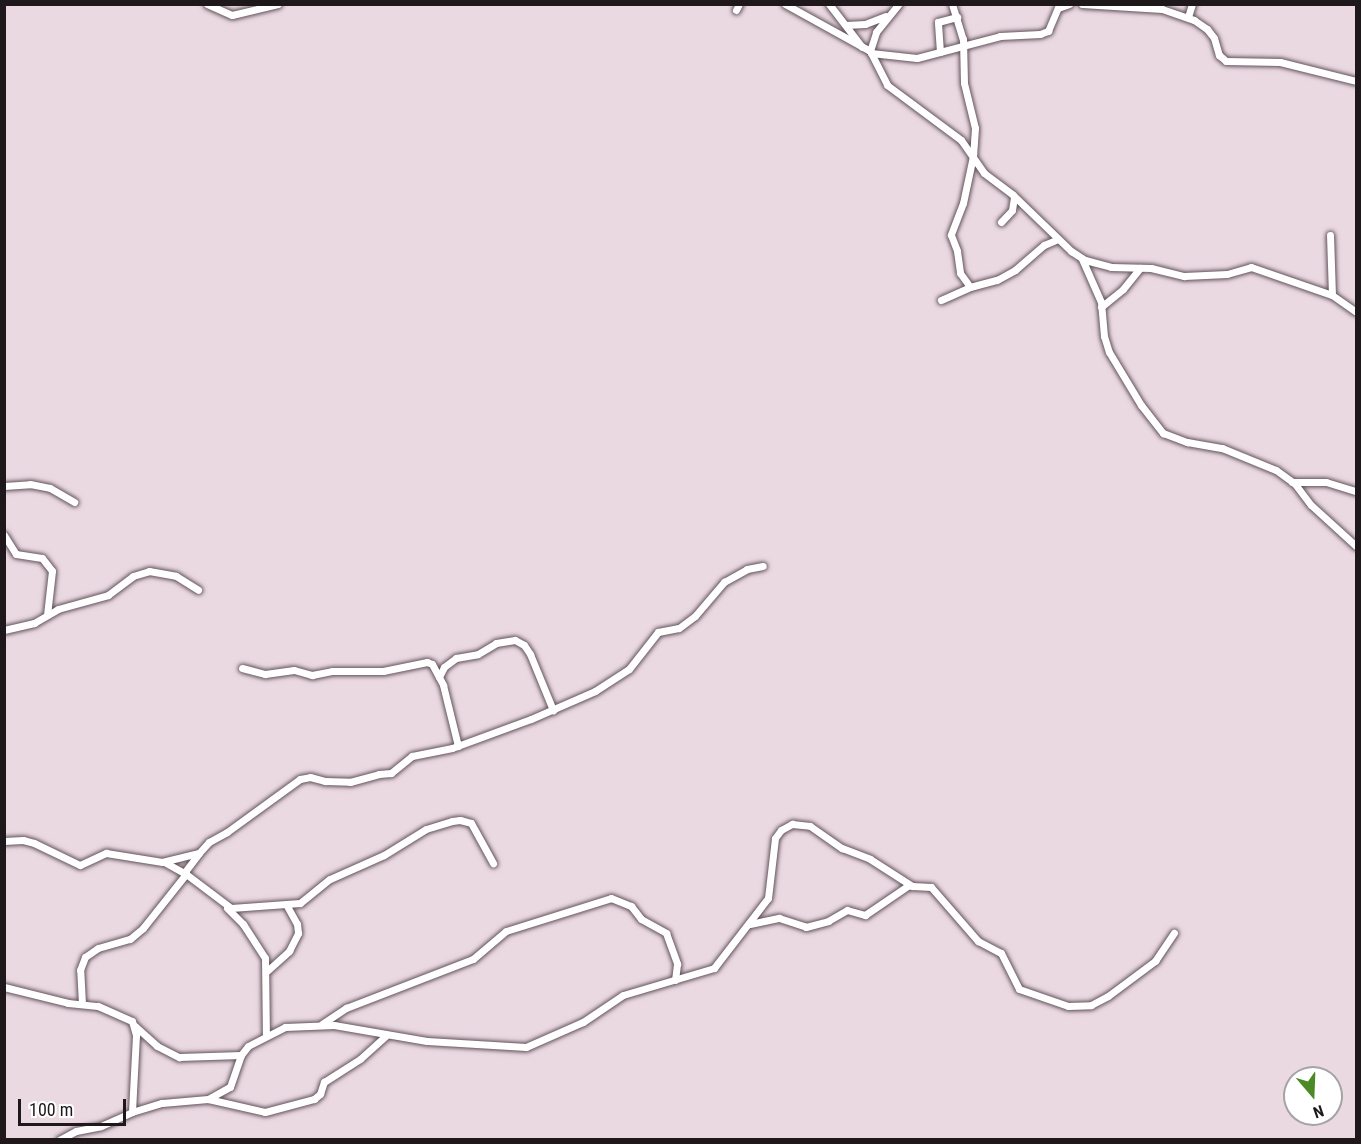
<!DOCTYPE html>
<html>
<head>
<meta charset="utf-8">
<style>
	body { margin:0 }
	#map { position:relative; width:1361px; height:1144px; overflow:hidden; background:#ebd9e2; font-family:"Roboto Condensed",sans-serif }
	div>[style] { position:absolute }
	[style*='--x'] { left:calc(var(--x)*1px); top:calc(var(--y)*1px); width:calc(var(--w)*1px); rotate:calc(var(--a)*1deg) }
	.roads { filter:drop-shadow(0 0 2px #62535b) drop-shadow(0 0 2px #62535b) }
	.minor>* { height:7px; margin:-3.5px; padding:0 3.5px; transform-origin:3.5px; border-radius:3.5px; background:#fff }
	span { translate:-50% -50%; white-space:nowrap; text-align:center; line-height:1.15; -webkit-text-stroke:6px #fff; paint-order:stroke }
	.frame { position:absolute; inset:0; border:6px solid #1e181b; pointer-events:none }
	.north { position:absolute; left:1283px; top:1066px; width:60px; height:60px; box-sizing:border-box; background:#fff; border:2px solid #a5a3a4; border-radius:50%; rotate:161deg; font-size:16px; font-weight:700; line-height:24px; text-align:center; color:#1e181b }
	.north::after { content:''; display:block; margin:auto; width:21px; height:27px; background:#4c8927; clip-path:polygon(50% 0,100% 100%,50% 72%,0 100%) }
	.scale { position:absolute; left:18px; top:1099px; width:108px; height:27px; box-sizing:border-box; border:3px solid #1e181b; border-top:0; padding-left:8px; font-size:18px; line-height:21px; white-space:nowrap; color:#1e181b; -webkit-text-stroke:4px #fff; paint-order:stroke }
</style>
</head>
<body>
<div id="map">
	<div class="roads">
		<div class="minor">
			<div style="--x:207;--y:4;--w:27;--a:24"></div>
			<div style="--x:232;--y:15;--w:47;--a:-13.4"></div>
			<div style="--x:785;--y:4;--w:97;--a:28.9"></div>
			<div style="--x:870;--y:51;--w:38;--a:63"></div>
			<div style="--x:887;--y:85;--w:92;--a:36.6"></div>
			<div style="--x:961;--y:140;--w:40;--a:55.1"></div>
			<div style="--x:984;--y:173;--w:36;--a:37"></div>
			<div style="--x:1013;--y:195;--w:81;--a:44"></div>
			<div style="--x:1071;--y:251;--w:17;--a:33"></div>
			<div style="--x:1085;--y:260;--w:27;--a:15"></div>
			<div style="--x:1111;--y:267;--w:40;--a:1.4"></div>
			<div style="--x:1151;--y:268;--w:34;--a:14"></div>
			<div style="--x:1184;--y:276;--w:43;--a:-2.7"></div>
			<div style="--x:1227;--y:274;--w:25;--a:-16"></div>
			<div style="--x:1251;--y:267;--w:86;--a:19.1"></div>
			<div style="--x:1332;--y:295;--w:29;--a:35"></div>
			<div style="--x:829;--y:4;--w:54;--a:52.5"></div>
			<div style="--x:952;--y:4;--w:37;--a:73"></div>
			<div style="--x:963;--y:39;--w:44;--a:88.7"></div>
			<div style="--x:964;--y:83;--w:46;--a:76.3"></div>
			<div style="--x:975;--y:128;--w:28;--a:94"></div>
			<div style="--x:973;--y:156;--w:48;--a:102"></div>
			<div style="--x:963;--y:203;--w:34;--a:111"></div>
			<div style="--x:951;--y:235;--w:17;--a:69"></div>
			<div style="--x:957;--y:251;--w:22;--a:82"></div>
			<div style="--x:960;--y:273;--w:17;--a:54"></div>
			<div style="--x:1082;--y:4;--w:80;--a:3.6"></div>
			<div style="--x:1162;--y:9;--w:34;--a:19"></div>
			<div style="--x:1194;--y:20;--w:16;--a:35"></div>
			<div style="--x:1207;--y:29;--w:11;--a:52"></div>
			<div style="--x:1214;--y:38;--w:18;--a:74"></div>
			<div style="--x:1219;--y:55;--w:9;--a:41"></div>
			<div style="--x:1226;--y:61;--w:54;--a:1.1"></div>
			<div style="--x:1280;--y:62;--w:78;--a:14"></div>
			<div style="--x:736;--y:10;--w:7;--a:-63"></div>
			<div style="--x:1188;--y:17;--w:14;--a:-73"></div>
			<div style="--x:846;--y:25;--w:19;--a:-3"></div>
			<div style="--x:865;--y:24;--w:22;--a:-21"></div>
			<div style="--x:870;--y:51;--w:20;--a:-72"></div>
			<div style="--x:876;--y:32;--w:36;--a:-51"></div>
			<div style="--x:940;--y:52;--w:30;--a:-94"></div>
			<div style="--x:938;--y:22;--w:20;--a:-15"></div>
			<div style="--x:871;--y:53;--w:46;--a:6.2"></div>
			<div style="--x:917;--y:58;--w:86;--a:-14.8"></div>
			<div style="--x:1000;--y:36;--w:40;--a:-2.9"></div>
			<div style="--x:1040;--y:34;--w:9;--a:-21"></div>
			<div style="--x:1048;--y:31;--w:25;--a:-67"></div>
			<div style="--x:1058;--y:8;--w:12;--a:-20"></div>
			<div style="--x:1001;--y:222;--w:16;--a:-47"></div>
			<div style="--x:1012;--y:210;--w:13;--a:-81"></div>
			<div style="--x:1330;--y:235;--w:60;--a:88.1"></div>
			<div style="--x:1082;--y:259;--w:47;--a:66.2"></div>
			<div style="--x:1101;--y:302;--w:34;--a:85"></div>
			<div style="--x:1104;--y:336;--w:17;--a:73"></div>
			<div style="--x:1109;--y:352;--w:62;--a:58.9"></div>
			<div style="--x:1141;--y:405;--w:36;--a:52"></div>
			<div style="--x:1163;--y:433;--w:26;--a:21"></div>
			<div style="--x:1187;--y:442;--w:36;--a:10"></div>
			<div style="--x:1222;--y:448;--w:58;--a:22.2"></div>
			<div style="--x:1276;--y:470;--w:24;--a:36"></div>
			<div style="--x:1295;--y:484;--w:26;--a:53"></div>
			<div style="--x:1311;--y:505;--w:61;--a:42.3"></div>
			<div style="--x:941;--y:300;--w:32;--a:-24"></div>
			<div style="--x:970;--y:287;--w:28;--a:-15"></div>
			<div style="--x:997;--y:280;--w:21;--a:-29"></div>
			<div style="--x:1015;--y:270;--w:38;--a:-41"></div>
			<div style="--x:1044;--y:245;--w:15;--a:-23"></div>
			<div style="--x:1101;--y:307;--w:28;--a:-39"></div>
			<div style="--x:1123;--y:289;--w:27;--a:-51"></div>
			<div style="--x:1292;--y:482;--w:34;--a:0"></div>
			<div style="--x:1326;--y:482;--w:31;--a:17"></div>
			<div style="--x:4;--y:486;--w:26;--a:-4"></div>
			<div style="--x:30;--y:484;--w:20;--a:11"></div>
			<div style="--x:50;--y:488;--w:28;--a:30"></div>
			<div style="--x:4;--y:535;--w:22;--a:58"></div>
			<div style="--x:16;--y:554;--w:26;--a:9"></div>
			<div style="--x:42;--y:558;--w:16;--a:52"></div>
			<div style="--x:52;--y:571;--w:44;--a:96.5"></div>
			<div style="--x:4;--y:630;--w:31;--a:-13"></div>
			<div style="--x:34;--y:623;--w:28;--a:-30"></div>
			<div style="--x:58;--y:609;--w:52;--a:-15.6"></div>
			<div style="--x:108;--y:595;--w:31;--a:-37"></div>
			<div style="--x:133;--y:576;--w:17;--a:-17"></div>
			<div style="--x:149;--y:571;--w:27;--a:10"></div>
			<div style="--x:176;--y:576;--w:26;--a:32"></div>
			<div style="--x:242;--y:668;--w:24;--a:15"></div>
			<div style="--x:265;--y:674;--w:29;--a:-8"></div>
			<div style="--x:294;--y:670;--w:19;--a:16"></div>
			<div style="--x:312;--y:675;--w:20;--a:-11"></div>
			<div style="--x:332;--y:671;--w:51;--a:0"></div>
			<div style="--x:383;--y:671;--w:45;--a:-11.6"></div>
			<div style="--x:427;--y:662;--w:5;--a:22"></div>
			<div style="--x:432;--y:664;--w:24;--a:62"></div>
			<div style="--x:443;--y:685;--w:63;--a:76.2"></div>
			<div style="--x:439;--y:677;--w:11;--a:-63"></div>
			<div style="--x:444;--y:667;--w:15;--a:-37"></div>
			<div style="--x:456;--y:658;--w:22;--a:-10"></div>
			<div style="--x:478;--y:654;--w:21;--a:-31"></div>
			<div style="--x:496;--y:643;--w:19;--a:-9"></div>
			<div style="--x:515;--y:640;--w:10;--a:29"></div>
			<div style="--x:524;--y:645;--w:11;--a:56"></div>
			<div style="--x:530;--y:654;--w:61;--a:67.7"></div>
			<div style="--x:4;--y:841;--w:19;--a:-3"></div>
			<div style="--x:23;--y:840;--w:11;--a:15"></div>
			<div style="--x:34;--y:843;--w:51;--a:25.6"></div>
			<div style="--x:80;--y:865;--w:29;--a:-25"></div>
			<div style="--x:106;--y:853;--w:57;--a:9.1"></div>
			<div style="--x:162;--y:862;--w:38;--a:-14"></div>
			<div style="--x:199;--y:853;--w:15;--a:-48"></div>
			<div style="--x:209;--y:842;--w:21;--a:-29"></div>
			<div style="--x:227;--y:832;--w:90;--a:-36"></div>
			<div style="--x:300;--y:779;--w:10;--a:-11"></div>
			<div style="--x:310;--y:777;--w:16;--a:15"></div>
			<div style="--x:325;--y:781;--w:25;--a:2"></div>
			<div style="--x:350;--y:782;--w:30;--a:-15"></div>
			<div style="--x:379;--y:774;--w:12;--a:-5"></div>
			<div style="--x:391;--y:773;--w:27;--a:-39"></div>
			<div style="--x:412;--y:756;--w:41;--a:-11.3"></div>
			<div style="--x:452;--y:748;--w:84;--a:-20.2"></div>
			<div style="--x:531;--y:719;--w:70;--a:-23.6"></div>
			<div style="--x:595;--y:691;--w:40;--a:-32.9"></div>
			<div style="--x:629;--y:669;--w:47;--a:-51.9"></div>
			<div style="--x:658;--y:632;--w:21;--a:-11"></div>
			<div style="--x:679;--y:628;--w:20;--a:-37"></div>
			<div style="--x:695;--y:616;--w:45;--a:-49.5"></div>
			<div style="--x:724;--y:582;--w:26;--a:-29"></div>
			<div style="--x:747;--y:569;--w:16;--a:-11"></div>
			<div style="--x:166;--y:863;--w:23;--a:29"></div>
			<div style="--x:186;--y:874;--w:56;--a:37.1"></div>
			<div style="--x:231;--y:908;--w:69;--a:-4.1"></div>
			<div style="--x:300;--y:903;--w:38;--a:-39"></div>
			<div style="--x:330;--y:879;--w:59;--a:-24"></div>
			<div style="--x:384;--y:855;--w:49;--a:-31.8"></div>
			<div style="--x:426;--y:829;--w:27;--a:-17"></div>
			<div style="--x:452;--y:821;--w:8;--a:-7"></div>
			<div style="--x:460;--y:820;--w:11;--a:15"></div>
			<div style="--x:471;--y:823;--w:46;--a:61.2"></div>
			<div style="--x:184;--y:873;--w:25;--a:-53"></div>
			<div style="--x:227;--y:908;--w:23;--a:45"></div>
			<div style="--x:243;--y:924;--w:40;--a:57.1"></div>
			<div style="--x:265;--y:958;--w:77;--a:89.3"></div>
			<div style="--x:750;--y:924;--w:30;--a:-12"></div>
			<div style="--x:779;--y:918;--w:28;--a:18"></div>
			<div style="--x:806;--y:927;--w:23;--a:-15"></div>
			<div style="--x:828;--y:921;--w:22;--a:-30"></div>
			<div style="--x:847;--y:910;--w:19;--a:16"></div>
			<div style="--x:865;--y:915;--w:53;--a:-34.3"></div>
			<div style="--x:267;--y:971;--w:30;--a:-42"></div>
			<div style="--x:289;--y:951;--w:20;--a:-63"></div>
			<div style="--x:298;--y:933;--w:9;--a:-96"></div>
			<div style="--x:297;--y:924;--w:21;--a:-119"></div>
			<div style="--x:4;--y:987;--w:66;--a:14"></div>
			<div style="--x:68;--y:1003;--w:30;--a:6"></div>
			<div style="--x:98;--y:1006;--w:37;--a:24"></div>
			<div style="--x:132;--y:1021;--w:15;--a:74"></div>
			<div style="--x:136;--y:1035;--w:77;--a:93"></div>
			<div style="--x:82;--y:1004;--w:34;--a:-93"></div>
			<div style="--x:80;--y:970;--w:14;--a:-69"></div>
			<div style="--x:85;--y:957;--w:16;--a:-35"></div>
			<div style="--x:98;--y:948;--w:33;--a:-16"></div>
			<div style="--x:130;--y:939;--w:17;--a:-40"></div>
			<div style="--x:143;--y:928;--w:69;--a:-51.5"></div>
			<div style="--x:322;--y:1024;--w:29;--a:-34"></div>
			<div style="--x:346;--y:1008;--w:136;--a:-21.1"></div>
			<div style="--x:473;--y:959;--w:43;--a:-40.3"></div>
			<div style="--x:506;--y:931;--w:110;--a:-17.4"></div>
			<div style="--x:611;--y:898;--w:22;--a:22"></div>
			<div style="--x:631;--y:906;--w:16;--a:52"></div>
			<div style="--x:641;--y:919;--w:29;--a:29"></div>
			<div style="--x:666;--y:933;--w:33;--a:70"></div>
			<div style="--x:677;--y:964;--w:16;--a:97"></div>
			<div style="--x:135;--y:1026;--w:30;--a:42"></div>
			<div style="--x:157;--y:1046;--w:25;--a:27"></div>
			<div style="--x:179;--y:1057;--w:62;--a:-1.8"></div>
			<div style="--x:208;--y:1099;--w:25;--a:-29"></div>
			<div style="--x:230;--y:1087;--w:34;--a:-71"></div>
			<div style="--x:241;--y:1055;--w:11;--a:-52"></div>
			<div style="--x:248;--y:1046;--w:42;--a:-27.2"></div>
			<div style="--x:285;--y:1027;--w:49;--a:-2.3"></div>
			<div style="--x:334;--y:1025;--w:94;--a:9.8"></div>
			<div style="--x:427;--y:1041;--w:99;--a:3.5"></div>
			<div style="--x:526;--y:1047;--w:62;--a:-23.7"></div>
			<div style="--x:583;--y:1022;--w:48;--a:-34"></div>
			<div style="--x:623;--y:995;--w:95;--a:-16.5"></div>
			<div style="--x:714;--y:968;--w:88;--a:-52.4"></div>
			<div style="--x:768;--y:898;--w:60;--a:-83.3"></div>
			<div style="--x:775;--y:838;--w:10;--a:-53"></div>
			<div style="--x:781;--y:830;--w:13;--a:-29"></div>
			<div style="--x:792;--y:824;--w:18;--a:6"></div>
			<div style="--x:810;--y:826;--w:39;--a:35"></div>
			<div style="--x:842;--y:848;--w:30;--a:21"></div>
			<div style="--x:870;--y:859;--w:50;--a:32.7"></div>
			<div style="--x:912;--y:886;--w:19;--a:3"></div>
			<div style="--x:931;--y:887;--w:72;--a:49"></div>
			<div style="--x:978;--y:941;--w:26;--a:28"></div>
			<div style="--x:1001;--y:953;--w:40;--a:63.4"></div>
			<div style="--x:1019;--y:989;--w:52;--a:19.1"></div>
			<div style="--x:1068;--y:1006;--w:23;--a:-2"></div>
			<div style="--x:1091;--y:1005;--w:19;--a:-28"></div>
			<div style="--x:1108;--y:996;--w:59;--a:-36.7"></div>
			<div style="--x:1155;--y:961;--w:34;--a:-56"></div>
			<div style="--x:59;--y:1140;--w:19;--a:-28"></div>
			<div style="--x:76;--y:1131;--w:25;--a:-11"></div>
			<div style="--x:101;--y:1126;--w:34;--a:-24"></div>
			<div style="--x:132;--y:1112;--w:31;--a:-17"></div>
			<div style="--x:162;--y:1103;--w:46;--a:-5"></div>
			<div style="--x:208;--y:1099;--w:58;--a:12.8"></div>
			<div style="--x:265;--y:1112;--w:51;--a:-14.9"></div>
			<div style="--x:314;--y:1099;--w:8;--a:-40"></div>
			<div style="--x:320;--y:1094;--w:13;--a:-72"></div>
			<div style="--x:324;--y:1082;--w:43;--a:-32.6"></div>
			<div style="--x:360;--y:1059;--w:36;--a:-42"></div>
		</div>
	</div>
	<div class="frame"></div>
	<div class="north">N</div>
	<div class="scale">100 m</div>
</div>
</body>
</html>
